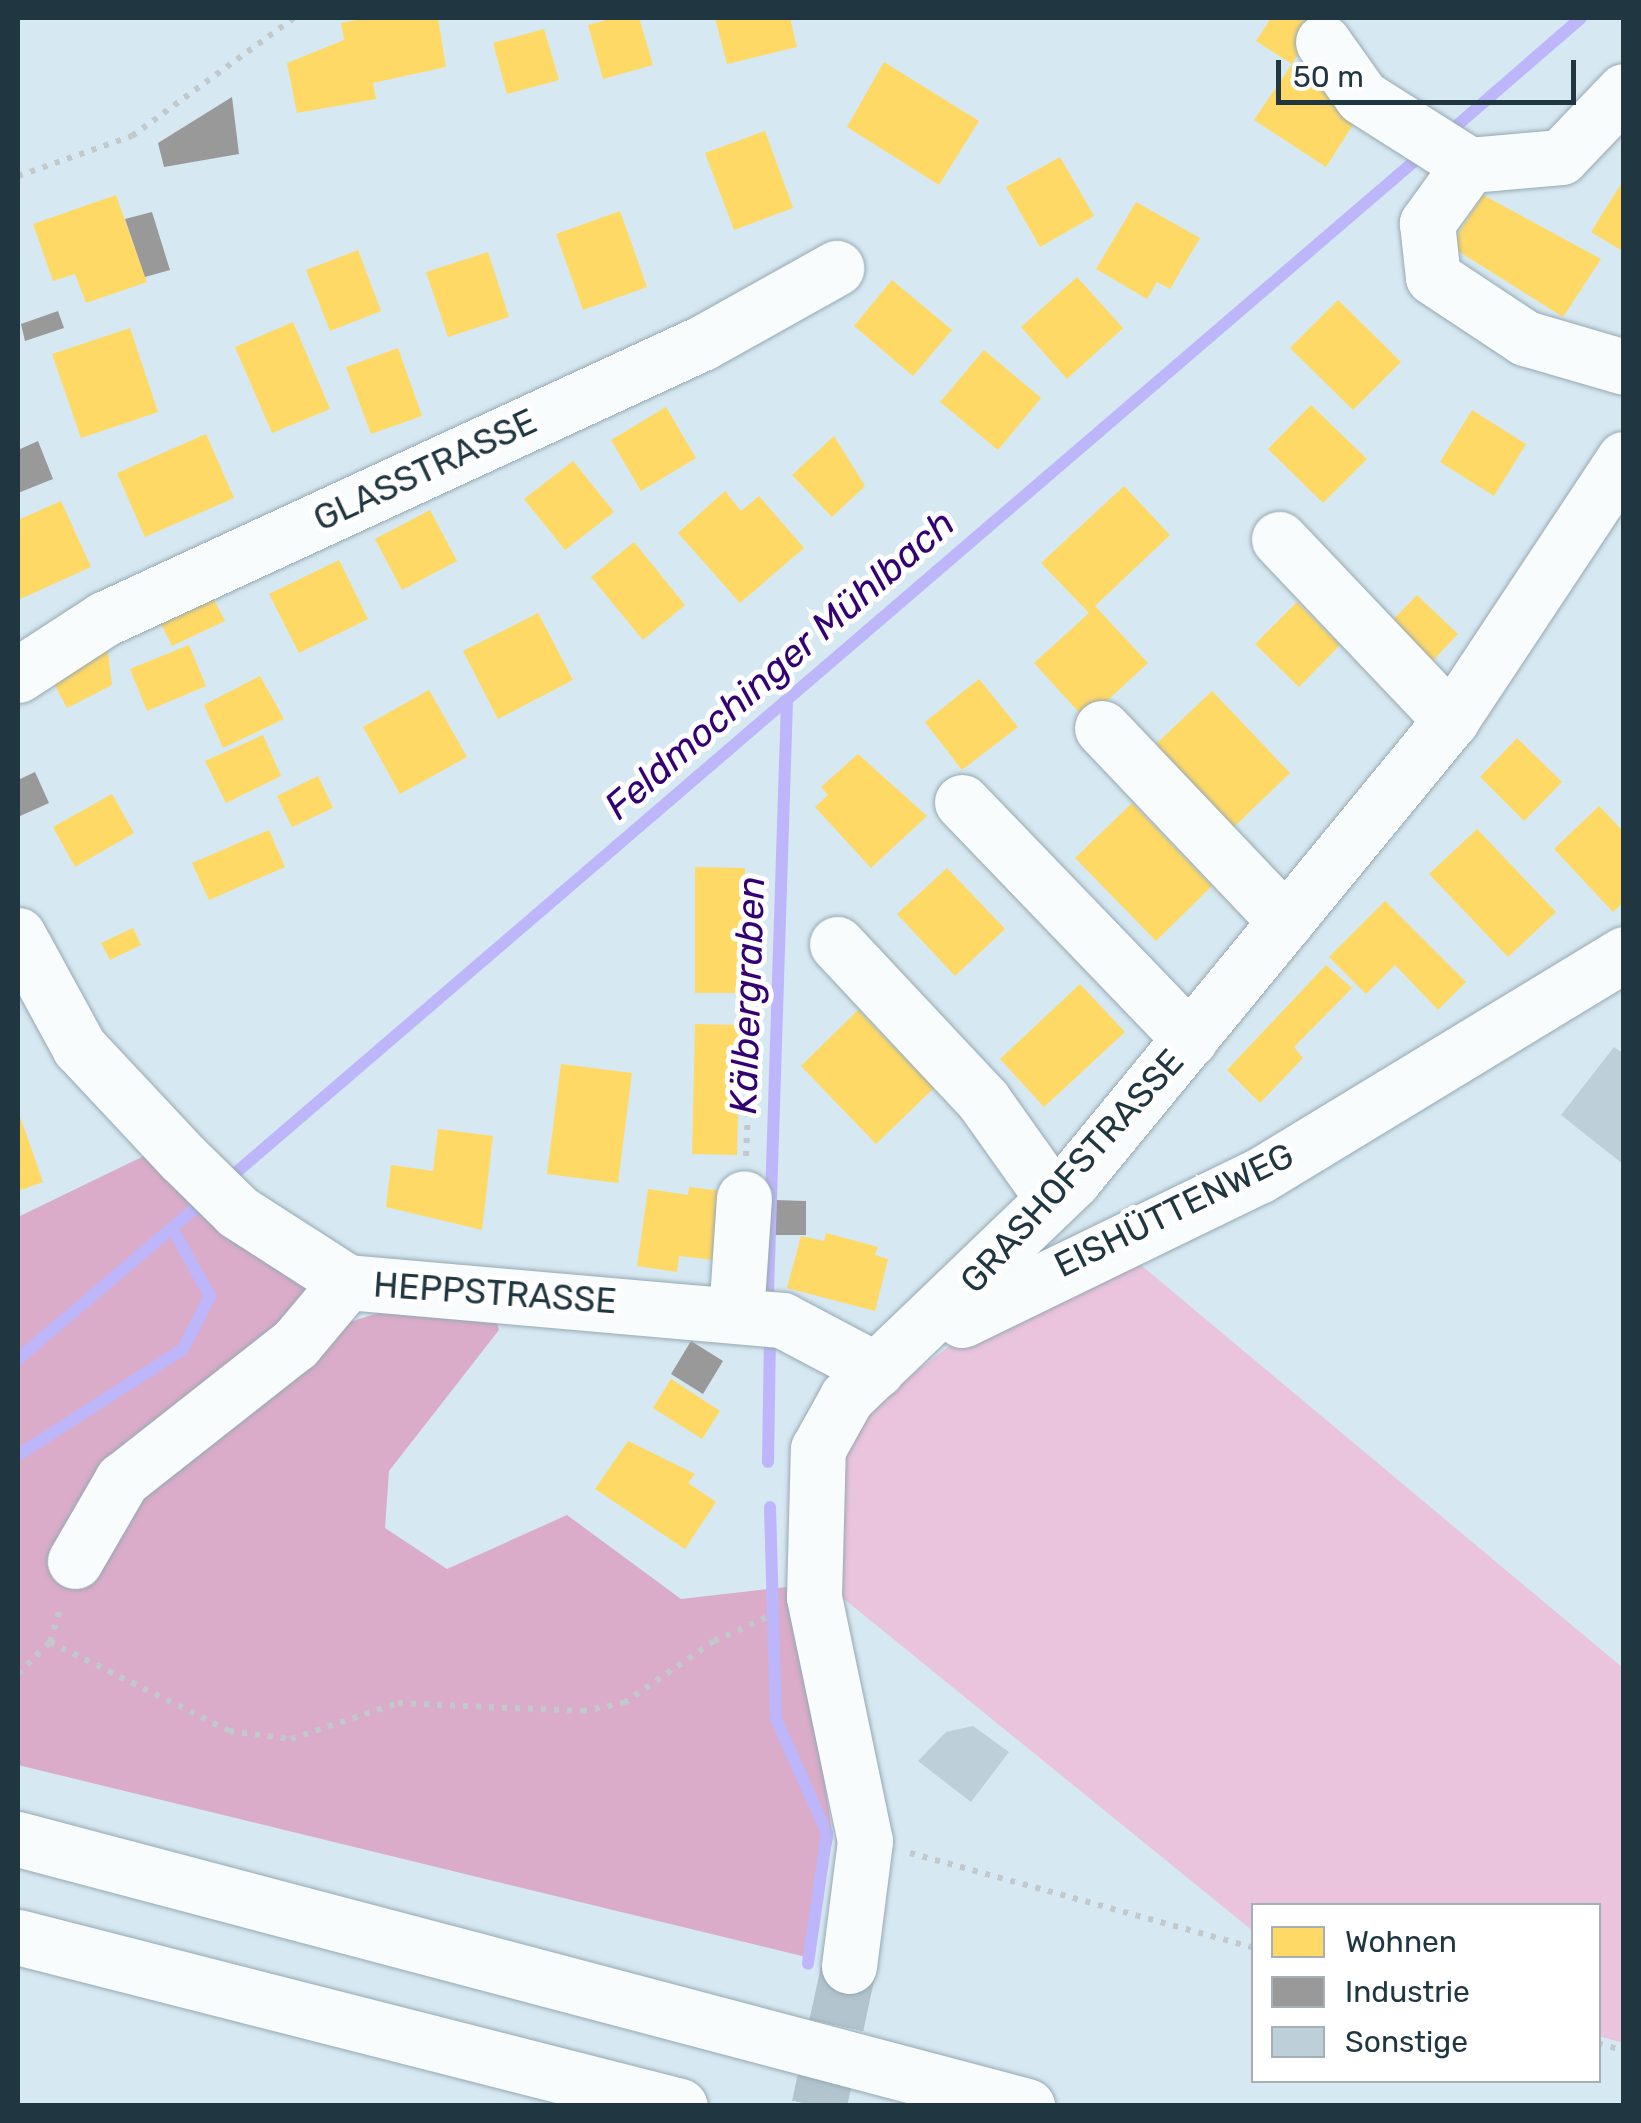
<!DOCTYPE html>
<html>
<head>
<meta charset="utf-8">
<style>
	body { margin:0 }
	#map { position:relative; width:1641px; height:2123px; overflow:hidden; background:#d6e8f1; font-family:Rubik,sans-serif }
	div>[style] { position:absolute }
	[style*='--x'] { left:calc(var(--x)*1px); top:calc(var(--y)*1px); width:calc(var(--w)*1px); rotate:calc(var(--a)*1deg) }
	.green>* { inset:0; background:#eac3dc }
	.forest>* { inset:0; background:#daacc9 }
	.homes>* { inset:0; background:#ffd966 }
	.industry>* { inset:0; background:#999 }
	.stream>* { height:12px; margin:-6px; padding:0 6px; transform-origin:6px; border-radius:6px; background:#bdb6fa }
	.building>* { inset:0; background:#bdd0da }
	.minor-tunnel>* { height:55px; margin-top:-27.5px; transform-origin:0; background:repeating-linear-gradient(90deg,#b2c5ce 0 55px,transparent 0 83px) }
	.path>* { height:6px; margin-top:-3px; transform-origin:0; background:repeating-linear-gradient(90deg,#c1c9cd 0 5px,transparent 0 13px) }
	.roads { filter:drop-shadow(0 0 2px #96a8b2) drop-shadow(0 0 2px #96a8b2) }
	.minor>* { height:55px; margin:-27.5px; padding:0 27.5px; transform-origin:27.5px; border-radius:27.5px; background:#f9fcfd }
	.highway>* { height:55px; margin:-27.5px; padding:0 27.5px; transform-origin:27.5px; border-radius:27.5px; background:#f9fcfd }
	span { translate:-50% -50%; white-space:nowrap; text-align:center; line-height:1.15; -webkit-text-stroke:10px #fff; paint-order:stroke }
	.street-label { font-size:35px; color:#203742 }
	.water-label { font-size:38px; color:#330173; font-style:italic }
	.frame { position:absolute; inset:0; border:20px solid #203742; pointer-events:none }
	.legend { position:absolute; left:1251px; top:1903px; width:350px; height:180px; box-sizing:border-box; background:#fff; border:2px solid #a6afb3; margin:0; padding:12px 18px; list-style:none; font-size:30px; color:#203742 }
	.legend li { display:flex; align-items:center; gap:20px; height:50px }
	.legend b { width:50px; border:2px solid #a6afb3 }
	.scale { position:absolute; left:1276px; top:60px; width:300px; height:45px; box-sizing:border-box; border:5px solid #203742; border-top:0; padding-left:12px; font-size:30px; line-height:35px; white-space:nowrap; color:#203742; -webkit-text-stroke:8px #fff; paint-order:stroke }
</style>
</head>
<body>
<div id="map">
	<div class="green">
		<div style="clip-path:polygon(1130px 1256px,1623px 1668px,1623px 2043px,1599px 2036px,1598px 1906px,1254px 1906px,1253px 1931px,838px 1594px,831px 1467px,859px 1415px,981px 1322px)"></div>
	</div>
	<div class="forest">
		<div style="clip-path:polygon(150px 1153px,353px 1321px,426px 1298px,494px 1311px,499px 1330px,389px 1471px,385px 1528px,447px 1569px,567px 1515px,681px 1599px,795px 1586px,833px 1838px,806px 1957px,18px 1765px,18px 1217px)"></div>
	</div>
	<div class="homes">
		<div style="clip-path:polygon(369px 18px,438px 18px,446px 67px,373px 83px,376px 99px,297px 113px,287px 63px,344px 40px,341px 23px)"></div>
		<div style="clip-path:polygon(614px 18px,639px 18px,653px 65px,603px 79px,588px 25px)"></div>
		<div style="clip-path:polygon(715px 18px,790px 18px,797px 47px,727px 64px)"></div>
		<div style="clip-path:polygon(1271px 18px,1322px 18px,1292px 64px,1256px 41px)"></div>
		<div style="clip-path:polygon(544px 29px,559px 80px,507px 94px,493px 43px)"></div>
		<div style="clip-path:polygon(884px 62px,979px 121px,939px 185px,847px 127px)"></div>
		<div style="clip-path:polygon(1292px 64px,1363px 109px,1326px 167px,1254px 120px)"></div>
		<div style="clip-path:polygon(765px 131px,793px 208px,734px 230px,705px 153px)"></div>
		<div style="clip-path:polygon(1060px 157px,1094px 216px,1040px 247px,1006px 187px)"></div>
		<div style="clip-path:polygon(1624px 179px,1624px 252px,1591px 232px)"></div>
		<div style="clip-path:polygon(116px 195px,147px 282px,86px 303px,75px 274px,53px 281px,33px 224px)"></div>
		<div style="clip-path:polygon(1483px 195px,1601px 259px,1563px 317px,1450px 246px)"></div>
		<div style="clip-path:polygon(1136px 202px,1200px 238px,1170px 289px,1157px 282px,1147px 299px,1096px 269px)"></div>
		<div style="clip-path:polygon(620px 211px,647px 287px,583px 310px,556px 234px)"></div>
		<div style="clip-path:polygon(358px 250px,381px 311px,330px 331px,306px 270px)"></div>
		<div style="clip-path:polygon(488px 252px,509px 317px,448px 337px,426px 272px)"></div>
		<div style="clip-path:polygon(1077px 277px,1123px 328px,1067px 379px,1021px 327px)"></div>
		<div style="clip-path:polygon(892px 280px,952px 330px,913px 376px,854px 326px)"></div>
		<div style="clip-path:polygon(1338px 300px,1401px 362px,1353px 410px,1290px 348px)"></div>
		<div style="clip-path:polygon(293px 322px,330px 409px,272px 433px,235px 347px)"></div>
		<div style="clip-path:polygon(130px 328px,158px 412px,81px 438px,52px 354px)"></div>
		<div style="clip-path:polygon(398px 348px,422px 416px,371px 434px,346px 367px)"></div>
		<div style="clip-path:polygon(984px 350px,1041px 398px,998px 450px,940px 402px)"></div>
		<div style="clip-path:polygon(1311px 405px,1367px 459px,1323px 503px,1268px 449px)"></div>
		<div style="clip-path:polygon(666px 407px,696px 458px,641px 491px,611px 440px)"></div>
		<div style="clip-path:polygon(1472px 410px,1526px 444px,1494px 496px,1440px 462px)"></div>
		<div style="clip-path:polygon(206px 434px,234px 498px,145px 537px,117px 473px)"></div>
		<div style="clip-path:polygon(834px 436px,865px 486px,832px 517px,792px 475px)"></div>
		<div style="clip-path:polygon(573px 461px,614px 512px,565px 550px,524px 499px)"></div>
		<div style="clip-path:polygon(1124px 486px,1170px 535px,1095px 606px,1148px 663px,1086px 720px,1034px 663px,1089px 613px,1041px 563px)"></div>
		<div style="clip-path:polygon(725px 491px,741px 511px,759px 496px,804px 548px,740px 603px,678px 533px)"></div>
		<div style="clip-path:polygon(61px 501px,91px 567px,18px 600px,18px 520px)"></div>
		<div style="clip-path:polygon(430px 510px,457px 561px,402px 590px,375px 539px)"></div>
		<div style="clip-path:polygon(634px 542px,685px 605px,643px 640px,591px 577px)"></div>
		<div style="clip-path:polygon(339px 560px,368px 619px,299px 653px,269px 594px)"></div>
		<div style="clip-path:polygon(1417px 595px,1458px 634px,1422px 672px,1380px 633px)"></div>
		<div style="clip-path:polygon(212px 596px,225px 621px,172px 646px,160px 622px)"></div>
		<div style="clip-path:polygon(1297px 602px,1340px 645px,1299px 687px,1255px 644px)"></div>
		<div style="clip-path:polygon(538px 613px,573px 680px,498px 719px,463px 651px)"></div>
		<div style="clip-path:polygon(189px 645px,206px 686px,147px 711px,130px 669px)"></div>
		<div style="clip-path:polygon(107px 646px,112px 685px,67px 708px,52px 680px)"></div>
		<div style="clip-path:polygon(260px 676px,284px 719px,223px 748px,204px 705px)"></div>
		<div style="clip-path:polygon(979px 679px,1018px 727px,962px 770px,925px 722px)"></div>
		<div style="clip-path:polygon(429px 690px,467px 757px,400px 794px,363px 727px)"></div>
		<div style="clip-path:polygon(1212px 691px,1290px 773px,1234px 827px,1156px 744px)"></div>
		<div style="clip-path:polygon(263px 735px,281px 776px,226px 803px,205px 761px)"></div>
		<div style="clip-path:polygon(1517px 738px,1562px 782px,1524px 821px,1480px 777px)"></div>
		<div style="clip-path:polygon(858px 754px,927px 816px,871px 868px,815px 807px,828px 795px,821px 787px)"></div>
		<div style="clip-path:polygon(318px 776px,333px 808px,292px 827px,277px 796px)"></div>
		<div style="clip-path:polygon(112px 794px,134px 833px,75px 867px,53px 827px)"></div>
		<div style="clip-path:polygon(1132px 803px,1212px 886px,1156px 941px,1075px 858px)"></div>
		<div style="clip-path:polygon(1599px 806px,1624px 832px,1624px 902px,1613px 912px,1554px 849px)"></div>
		<div style="clip-path:polygon(1477px 829px,1556px 912px,1508px 957px,1429px 874px)"></div>
		<div style="clip-path:polygon(269px 830px,285px 867px,209px 900px,192px 863px)"></div>
		<div style="clip-path:polygon(695px 867px,745px 868px,744px 993px,695px 993px)"></div>
		<div style="clip-path:polygon(947px 868px,1005px 929px,955px 976px,897px 914px)"></div>
		<div style="clip-path:polygon(1385px 901px,1466px 982px,1438px 1010px,1395px 965px,1366px 994px,1329px 957px)"></div>
		<div style="clip-path:polygon(133px 928px,141px 945px,110px 960px,101px 943px)"></div>
		<div style="clip-path:polygon(1326px 965px,1352px 988px,1294px 1047px,1303px 1058px,1260px 1103px,1227px 1070px)"></div>
		<div style="clip-path:polygon(1080px 984px,1125px 1032px,1044px 1107px,1000px 1059px)"></div>
		<div style="clip-path:polygon(858px 1010px,934px 1088px,876px 1144px,801px 1066px)"></div>
		<div style="clip-path:polygon(695px 1024px,740px 1025px,737px 1155px,692px 1154px)"></div>
		<div style="clip-path:polygon(561px 1064px,632px 1073px,618px 1183px,547px 1174px)"></div>
		<div style="clip-path:polygon(18px 1111px,43px 1182px,18px 1191px)"></div>
		<div style="clip-path:polygon(438px 1129px,493px 1136px,482px 1230px,386px 1207px,391px 1165px,433px 1171px)"></div>
		<div style="clip-path:polygon(689px 1187px,722px 1191px,714px 1260px,679px 1256px,677px 1272px,637px 1266px,648px 1189px,688px 1195px)"></div>
		<div style="clip-path:polygon(826px 1233px,878px 1247px,875px 1255px,888px 1259px,875px 1311px,787px 1288px,801px 1236px,824px 1241px)"></div>
		<div style="clip-path:polygon(671px 1379px,720px 1411px,702px 1439px,653px 1408px)"></div>
		<div style="clip-path:polygon(628px 1441px,695px 1474px,688px 1483px,716px 1502px,685px 1549px,595px 1489px)"></div>
	</div>
	<div class="industry">
		<div style="clip-path:polygon(232px 97px,239px 154px,164px 167px,158px 143px)"></div>
		<div style="clip-path:polygon(152px 212px,170px 270px,145px 277px,125px 219px)"></div>
		<div style="clip-path:polygon(58px 311px,64px 328px,25px 341px,21px 324px)"></div>
		<div style="clip-path:polygon(38px 441px,53px 479px,18px 493px,18px 450px)"></div>
		<div style="clip-path:polygon(35px 772px,49px 803px,18px 817px,18px 780px)"></div>
		<div style="clip-path:polygon(774px 1200px,806px 1201px,806px 1235px,773px 1235px)"></div>
		<div style="clip-path:polygon(691px 1341px,723px 1361px,703px 1394px,671px 1374px)"></div>
	</div>
	<div class="stream">
		<div style="--x:1447;--y:134;--w:177;--a:-40.9"></div>
		<div style="--x:225;--y:1182;--w:1580;--a:-40.64"></div>
		<div style="--x:768;--y:1292;--w:591;--a:-88.16"></div>
		<div style="--x:18;--y:1359;--w:247;--a:-40.4"></div>
		<div style="--x:18;--y:1455;--w:196;--a:-32.7"></div>
		<div style="--x:183;--y:1349;--w:59;--a:-63"></div>
		<div style="--x:210;--y:1296;--w:78;--a:-119.2"></div>
		<div style="--x:768;--y:1462;--w:123;--a:-89.1"></div>
		<div style="--x:770;--y:1507;--w:212;--a:88.4"></div>
		<div style="--x:776;--y:1719;--w:125;--a:65.9"></div>
		<div style="--x:827;--y:1833;--w:132;--a:98.3"></div>
	</div>
	<div class="building">
		<div style="clip-path:polygon(1614px 1047px,1624px 1054px,1624px 1165px,1561px 1115px)"></div>
		<div style="clip-path:polygon(973px 1726px,1009px 1752px,971px 1802px,918px 1761px,946px 1732px)"></div>
	</div>
	<div class="minor-tunnel">
		<div style="--x:819;--y:2106;--w:143;--a:-77.9"></div>
	</div>
	<div class="path">
		<div style="--x:18;--y:176;--w:121;--a:-19.3"></div>
		<div style="--x:132;--y:136;--w:200;--a:-36.1"></div>
		<div style="--x:746;--y:1156;--w:249;--a:-87.5"></div>
		<div style="--x:50;--y:1642;--w:200;--a:26.4"></div>
		<div style="--x:229;--y:1731;--w:63;--a:7.4"></div>
		<div style="--x:291;--y:1739;--w:113;--a:-18.6"></div>
		<div style="--x:398;--y:1703;--w:184;--a:2.5"></div>
		<div style="--x:582;--y:1711;--w:43;--a:-10.8"></div>
		<div style="--x:624;--y:1703;--w:109;--a:-34.6"></div>
		<div style="--x:714;--y:1641;--w:61;--a:-24.1"></div>
		<div style="--x:18;--y:1674;--w:45;--a:-45"></div>
		<div style="--x:50;--y:1642;--w:38;--a:-73"></div>
		<div style="--x:910;--y:1853;--w:357;--a:15.4"></div>
		<div style="--x:1598;--y:2043;--w:27;--a:17"></div>
	</div>
	<div class="roads">
		<div class="minor">
			<div style="--x:1323;--y:42;--w:67;--a:54.7"></div>
			<div style="--x:1362;--y:97;--w:127;--a:32.4"></div>
			<div style="--x:1624;--y:91;--w:91;--a:133.7"></div>
			<div style="--x:1561;--y:157;--w:92;--a:175"></div>
			<div style="--x:1469;--y:165;--w:72;--a:125.9"></div>
			<div style="--x:1427;--y:223;--w:54;--a:83.7"></div>
			<div style="--x:1433;--y:277;--w:110;--a:33.5"></div>
			<div style="--x:1525;--y:338;--w:103;--a:16.3"></div>
			<div style="--x:1279;--y:539;--w:250;--a:46.5"></div>
			<div style="--x:18;--y:675;--w:103;--a:-33.1"></div>
			<div style="--x:104;--y:619;--w:659;--a:-24.78"></div>
			<div style="--x:702;--y:343;--w:154;--a:-29.2"></div>
			<div style="--x:1102;--y:728;--w:267;--a:46.5"></div>
			<div style="--x:962;--y:802;--w:329;--a:46.1"></div>
			<div style="--x:18;--y:935;--w:128;--a:61.4"></div>
			<div style="--x:79;--y:1047;--w:152;--a:46.9"></div>
			<div style="--x:183;--y:1158;--w:77;--a:44.5"></div>
			<div style="--x:238;--y:1212;--w:130;--a:32.7"></div>
			<div style="--x:347;--y:1282;--w:437;--a:5"></div>
			<div style="--x:782;--y:1320;--w:107;--a:27.8"></div>
			<div style="--x:837;--y:944;--w:214;--a:46.9"></div>
			<div style="--x:983;--y:1100;--w:119;--a:54.6"></div>
			<div style="--x:736;--y:1315;--w:117;--a:-86.1"></div>
			<div style="--x:962;--y:1320;--w:330;--a:-25.9"></div>
			<div style="--x:1259;--y:1176;--w:427;--a:-31.3"></div>
			<div style="--x:75;--y:1561;--w:94;--a:-59.9"></div>
			<div style="--x:122;--y:1480;--w:220;--a:-38.2"></div>
			<div style="--x:295;--y:1344;--w:81;--a:-50"></div>
			<div style="--x:849;--y:1966;--w:126;--a:-82.7"></div>
			<div style="--x:865;--y:1841;--w:249;--a:-101.8"></div>
			<div style="--x:814;--y:1597;--w:148;--a:-88.5"></div>
			<div style="--x:818;--y:1449;--w:60;--a:-60.9"></div>
			<div style="--x:847;--y:1397;--w:313;--a:-43.8"></div>
			<div style="--x:1073;--y:1180;--w:595;--a:-50.59"></div>
			<div style="--x:1451;--y:720;--w:313;--a:-56.5"></div>
		</div>
		<div class="highway">
			<div style="--x:18;--y:1839;--w:1044;--a:14.82"></div>
			<div style="--x:18;--y:1937;--w:683;--a:14.32"></div>
		</div>
	</div>
	<div class="street-label">
		<span style="left:425px;top:470px;rotate:-25deg">GLASSTRASSE</span>
		<span style="left:1072px;top:1171px;rotate:-48deg">GRASHOFSTRASSE</span>
		<span style="left:1174px;top:1210px;rotate:-26deg">EISHÜTTENWEG</span>
		<span style="left:495px;top:1293px;rotate:4deg">HEPPSTRASSE</span>
	</div>
	<div class="water-label">
		<span style="left:780px;top:665px;rotate:-41deg">Feldmochinger Mühlbach</span>
		<span style="left:748px;top:995px;rotate:-88deg">Kälbergraben</span>
	</div>
	<div class="frame"></div>
	<ul class="legend">
	<li><b style="height:28px;background:#ffd966"></b>Wohnen</li>
	<li><b style="height:28px;background:#999"></b>Industrie</li>
	<li><b style="height:28px;background:#bdd0da"></b>Sonstige</li>
	</ul>
	<div class="scale">50 m</div>
</div>
</body>
</html>
